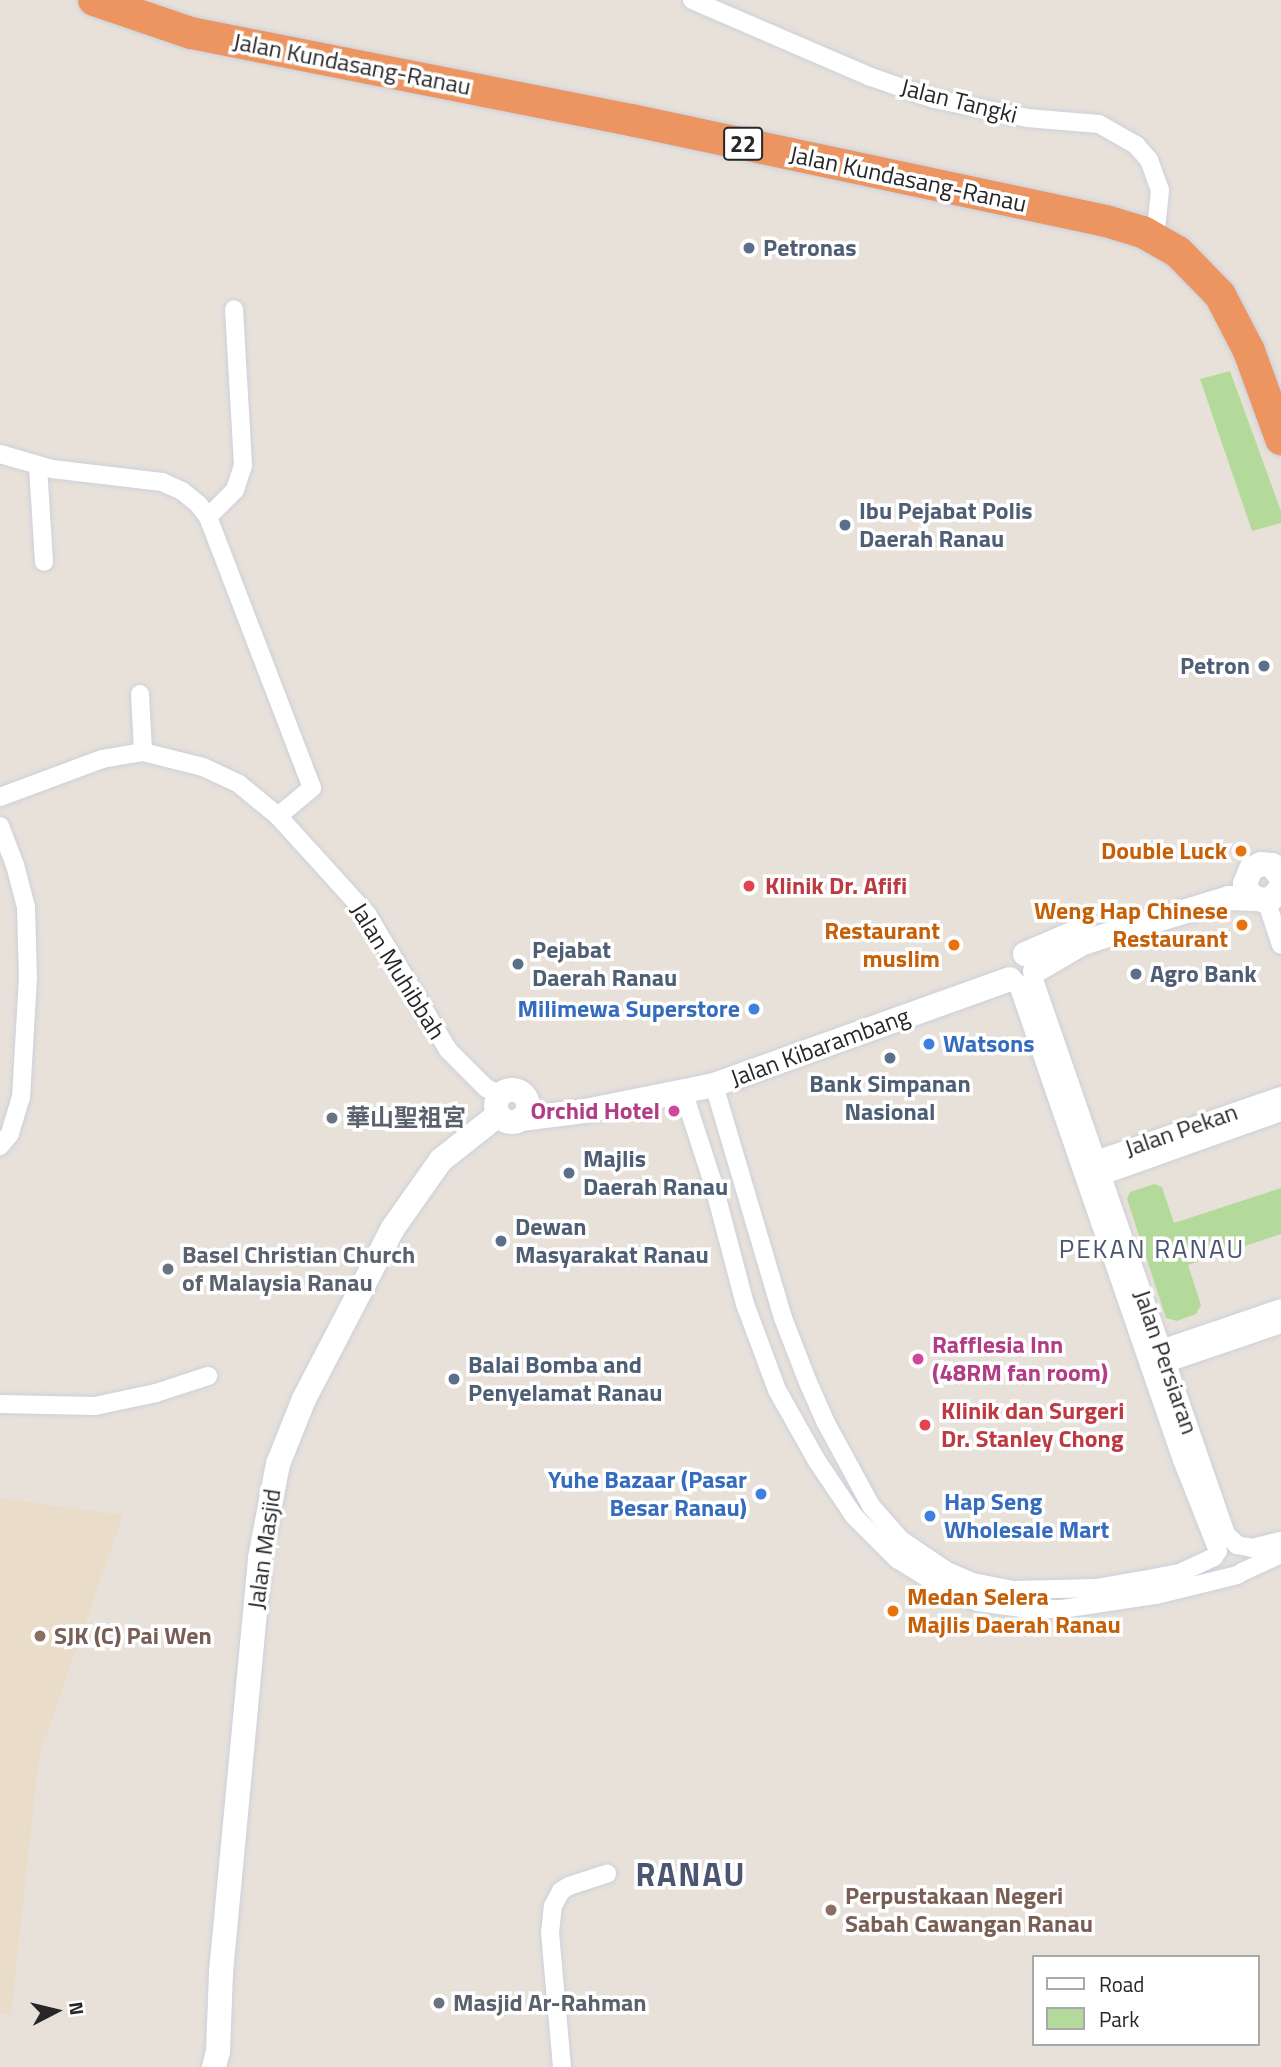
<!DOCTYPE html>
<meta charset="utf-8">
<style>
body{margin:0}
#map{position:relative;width:1281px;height:2067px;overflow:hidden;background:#e8e1da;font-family:"Titillium Web","Noto Sans SC",sans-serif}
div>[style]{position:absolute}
.education>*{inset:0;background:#e9ddca}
.green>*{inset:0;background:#b4da9b}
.roads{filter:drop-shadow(0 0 2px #ccd0db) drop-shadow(0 0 2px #ccd0db)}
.street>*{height:18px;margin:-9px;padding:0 9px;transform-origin:9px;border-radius:9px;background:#fff}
.secondary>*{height:24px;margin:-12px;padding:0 12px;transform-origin:12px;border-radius:12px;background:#fff}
.secondary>.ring{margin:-12px;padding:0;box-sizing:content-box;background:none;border:24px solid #fff;border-radius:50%}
.highway>*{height:32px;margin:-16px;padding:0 16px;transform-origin:16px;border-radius:16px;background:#ed9560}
.dots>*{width:19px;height:19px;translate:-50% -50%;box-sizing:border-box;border:4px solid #fff;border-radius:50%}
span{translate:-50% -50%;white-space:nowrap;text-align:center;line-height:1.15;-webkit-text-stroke:7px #fff;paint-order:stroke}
.shield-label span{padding:2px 5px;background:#fff;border:2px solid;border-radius:5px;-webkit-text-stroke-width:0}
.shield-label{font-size:23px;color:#272727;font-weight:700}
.street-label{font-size:24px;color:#272727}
.service-label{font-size:24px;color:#4e5e75;font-weight:700}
.left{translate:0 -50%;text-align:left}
.right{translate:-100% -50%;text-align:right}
.food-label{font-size:24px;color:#c56008;font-weight:700}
.health-label{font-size:24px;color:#be3a42;font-weight:700}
.shop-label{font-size:24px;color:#366cbe;font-weight:700}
.hotel-label{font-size:24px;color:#b23c85;font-weight:700}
.worship-label{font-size:24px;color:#5b616d;font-weight:700}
.education-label{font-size:24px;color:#785e54;font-weight:700}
.neighbourhood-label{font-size:26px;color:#4c5572;letter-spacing:2px}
.district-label{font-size:32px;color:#4c5572;font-weight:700;letter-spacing:2px}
.legend{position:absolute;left:1032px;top:1955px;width:228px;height:91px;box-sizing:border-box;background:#fff;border:2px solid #a9a9a9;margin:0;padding:9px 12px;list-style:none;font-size:21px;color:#272727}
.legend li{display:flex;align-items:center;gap:14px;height:35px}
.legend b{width:35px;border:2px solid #a9a9a9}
.north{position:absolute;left:21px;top:1976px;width:70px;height:70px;-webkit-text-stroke:5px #fff;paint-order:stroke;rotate:83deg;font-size:19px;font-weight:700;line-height:28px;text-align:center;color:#272727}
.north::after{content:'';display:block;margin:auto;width:24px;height:32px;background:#272727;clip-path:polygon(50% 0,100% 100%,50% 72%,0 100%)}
</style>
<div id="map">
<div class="education">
<i style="clip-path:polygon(0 1498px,123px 1515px,39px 1757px,11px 2015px,0 2013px)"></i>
</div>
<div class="green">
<i style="clip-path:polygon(1230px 371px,1281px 511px,1281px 523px,1252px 531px,1200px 379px)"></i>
<i style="clip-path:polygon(1154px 1184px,1162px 1187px,1174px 1223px,1281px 1188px,1281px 1234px,1188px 1265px,1201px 1305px,1196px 1314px,1177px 1321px,1166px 1318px,1127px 1199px,1130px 1192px)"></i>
</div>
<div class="roads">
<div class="street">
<i style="left:692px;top:0;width:195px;rotate:23.3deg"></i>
<i style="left:871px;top:77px;width:67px;rotate:19.2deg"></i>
<i style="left:934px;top:99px;width:95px;rotate:11.5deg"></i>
<i style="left:1027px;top:118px;width:72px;rotate:4.8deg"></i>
<i style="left:1099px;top:124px;width:43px;rotate:29.6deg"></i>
<i style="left:1136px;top:145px;width:20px;rotate:49deg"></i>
<i style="left:1149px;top:160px;width:32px;rotate:70deg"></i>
<i style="left:1160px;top:190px;width:49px;rotate:95.8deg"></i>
<i style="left:0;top:454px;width:54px;rotate:16.1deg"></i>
<i style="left:52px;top:469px;width:111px;rotate:6.7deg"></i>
<i style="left:162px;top:482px;width:22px;rotate:24deg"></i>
<i style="left:182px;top:491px;width:22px;rotate:39deg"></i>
<i style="left:199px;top:505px;width:15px;rotate:53deg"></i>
<i style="left:208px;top:517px;width:290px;rotate:69deg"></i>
<i style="left:312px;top:788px;width:44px;rotate:140.5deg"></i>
<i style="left:38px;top:466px;width:96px;rotate:86.4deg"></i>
<i style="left:208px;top:517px;width:38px;rotate:-45deg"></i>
<i style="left:235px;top:490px;width:26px;rotate:-72deg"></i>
<i style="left:243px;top:465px;width:156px;rotate:-93.3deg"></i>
<i style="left:140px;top:694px;width:58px;rotate:87deg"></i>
<i style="left:0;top:797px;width:109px;rotate:-20.4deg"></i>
<i style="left:102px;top:759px;width:42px;rotate:-9.7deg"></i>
<i style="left:143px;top:752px;width:62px;rotate:14deg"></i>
<i style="left:203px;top:767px;width:40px;rotate:25deg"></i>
<i style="left:239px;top:784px;width:50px;rotate:39.4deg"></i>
<i style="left:278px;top:816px;width:132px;rotate:47.8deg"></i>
<i style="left:367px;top:914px;width:158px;rotate:59.2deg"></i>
<i style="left:448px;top:1050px;width:54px;rotate:45deg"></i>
<i style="left:486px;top:1088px;width:17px;rotate:25deg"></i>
<i style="left:0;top:826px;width:42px;rotate:69deg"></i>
<i style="left:15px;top:865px;width:43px;rotate:75.3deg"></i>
<i style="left:26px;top:907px;width:70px;rotate:88.4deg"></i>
<i style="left:28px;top:977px;width:120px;rotate:93.3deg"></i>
<i style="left:21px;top:1097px;width:39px;rotate:107deg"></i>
<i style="left:10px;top:1134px;width:16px;rotate:130deg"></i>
<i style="left:1266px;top:900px;width:47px;rotate:71.6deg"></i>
<i style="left:1033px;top:977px;width:589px;rotate:70.89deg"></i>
<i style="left:1226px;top:1534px;width:16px;rotate:45deg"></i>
<i style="left:1237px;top:1545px;width:15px;rotate:11deg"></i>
<i style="left:1252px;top:1548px;width:30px;rotate:-14deg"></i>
<i style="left:1017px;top:982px;width:506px;rotate:70.96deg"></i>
<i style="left:1182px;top:1460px;width:98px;rotate:68.4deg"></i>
<i style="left:714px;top:1085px;width:243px;rotate:73.5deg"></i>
<i style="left:783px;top:1318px;width:66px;rotate:68.8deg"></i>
<i style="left:807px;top:1380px;width:47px;rotate:66.2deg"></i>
<i style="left:826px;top:1423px;width:94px;rotate:61.5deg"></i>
<i style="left:871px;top:1506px;width:45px;rotate:48.6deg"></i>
<i style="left:901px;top:1540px;width:55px;rotate:34deg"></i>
<i style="left:947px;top:1571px;width:28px;rotate:23deg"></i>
<i style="left:973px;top:1582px;width:41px;rotate:11.3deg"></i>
<i style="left:1013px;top:1590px;width:83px;rotate:-1.4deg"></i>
<i style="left:1096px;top:1588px;width:48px;rotate:-9.7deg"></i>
<i style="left:1143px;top:1580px;width:38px;rotate:-11deg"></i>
<i style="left:1180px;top:1573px;width:38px;rotate:-25deg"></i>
<i style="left:684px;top:1094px;width:94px;rotate:72deg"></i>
<i style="left:713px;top:1183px;width:125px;rotate:75.2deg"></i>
<i style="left:745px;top:1304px;width:92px;rotate:69.6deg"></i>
<i style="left:777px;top:1390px;width:81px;rotate:60.6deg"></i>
<i style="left:817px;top:1461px;width:66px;rotate:56.1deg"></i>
<i style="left:854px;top:1516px;width:61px;rotate:45deg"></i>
<i style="left:897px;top:1559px;width:61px;rotate:31.6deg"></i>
<i style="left:949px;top:1591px;width:31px;rotate:21deg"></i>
<i style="left:978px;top:1602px;width:52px;rotate:7.7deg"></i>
<i style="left:1030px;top:1609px;width:32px"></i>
<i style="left:1062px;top:1609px;width:95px;rotate:-8.5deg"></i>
<i style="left:1156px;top:1595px;width:84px;rotate:-13.7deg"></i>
<i style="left:1087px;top:1163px;width:205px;rotate:-19.1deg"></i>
<i style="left:1090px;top:1180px;width:203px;rotate:-19.6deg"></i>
<i style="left:1152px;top:1352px;width:136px;rotate:-18.8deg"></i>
<i style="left:1155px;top:1367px;width:133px;rotate:-18.8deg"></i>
<i style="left:0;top:1404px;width:95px;rotate:1.2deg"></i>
<i style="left:95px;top:1406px;width:62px;rotate:-12deg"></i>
<i style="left:156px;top:1393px;width:55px;rotate:-18.1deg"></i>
<i style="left:1242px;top:1572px;width:43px;rotate:-24.8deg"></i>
<i style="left:562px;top:2067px;width:135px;rotate:-95.1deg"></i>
<i style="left:550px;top:1933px;width:27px;rotate:-84deg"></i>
<i style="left:553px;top:1906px;width:17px;rotate:-62deg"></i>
<i style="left:561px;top:1891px;width:9px;rotate:-32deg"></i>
<i style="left:569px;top:1886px;width:40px;rotate:-18deg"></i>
</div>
<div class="secondary">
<i style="left:1281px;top:878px;width:16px;rotate:-125deg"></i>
<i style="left:1272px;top:865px;width:11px;rotate:-175deg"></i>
<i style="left:1261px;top:864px;width:11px;rotate:153deg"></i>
<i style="left:1251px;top:869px;width:16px;rotate:112deg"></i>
<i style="left:1245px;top:884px;width:12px;rotate:66deg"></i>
<i style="left:1250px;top:895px;width:12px;rotate:24deg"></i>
<i style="left:1261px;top:900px;width:10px;rotate:-6deg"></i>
<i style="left:1271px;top:899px;width:15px;rotate:-48deg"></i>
<i style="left:1025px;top:954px;width:59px;rotate:-23.1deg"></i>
<i style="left:1035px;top:971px;width:56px;rotate:-30.3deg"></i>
<i style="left:1083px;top:943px;width:19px;rotate:-18deg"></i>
<i style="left:1101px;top:937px;width:134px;rotate:-16.9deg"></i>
<i style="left:1229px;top:898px;width:26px;rotate:2deg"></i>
<i class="ring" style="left:496px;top:1090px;width:8px;height:8px"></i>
<i style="left:521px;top:1119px;width:64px;rotate:-7.1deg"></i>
<i style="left:585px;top:1111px;width:132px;rotate:-11.4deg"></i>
<i style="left:714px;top:1085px;width:314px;rotate:-19.7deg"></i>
<i style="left:214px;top:2067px;width:16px;rotate:-76deg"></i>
<i style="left:218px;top:2051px;width:79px;rotate:-87.8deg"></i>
<i style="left:221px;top:1972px;width:416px;rotate:-84.6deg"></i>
<i style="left:260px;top:1558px;width:96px;rotate:-79.2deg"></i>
<i style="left:278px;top:1464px;width:70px;rotate:-68.2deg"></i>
<i style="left:304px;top:1399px;width:193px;rotate:-62.5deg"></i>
<i style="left:393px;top:1228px;width:83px;rotate:-54.8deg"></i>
<i style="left:441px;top:1160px;width:73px;rotate:-38.3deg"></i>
</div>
<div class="highway">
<i style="left:94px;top:0;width:102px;rotate:18.8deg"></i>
<i style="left:191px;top:33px;width:449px;rotate:11.2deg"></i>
<i style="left:631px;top:120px;width:486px;rotate:12deg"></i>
<i style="left:1106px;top:221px;width:39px;rotate:17deg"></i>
<i style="left:1143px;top:232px;width:40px;rotate:29.7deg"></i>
<i style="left:1178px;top:252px;width:60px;rotate:45.7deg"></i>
<i style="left:1220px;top:295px;width:63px;rotate:62.6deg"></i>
<i style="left:1249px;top:351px;width:94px;rotate:70deg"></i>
</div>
</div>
<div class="dots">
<i style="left:749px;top:248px;background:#5c6f8a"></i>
<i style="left:845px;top:525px;background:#5c6f8a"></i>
<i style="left:1264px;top:666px;background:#5c6f8a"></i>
<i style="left:1241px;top:851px;background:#e8710a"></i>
<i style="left:749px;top:886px;background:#e0444e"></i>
<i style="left:1242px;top:925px;background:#e8710a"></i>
<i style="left:954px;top:945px;background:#e8710a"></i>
<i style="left:518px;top:964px;background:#5c6f8a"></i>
<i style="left:1136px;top:974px;background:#5c6f8a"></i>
<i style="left:754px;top:1009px;background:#3f7fe0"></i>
<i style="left:929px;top:1044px;background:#3f7fe0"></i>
<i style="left:890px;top:1058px;background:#5c6f8a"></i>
<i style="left:674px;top:1111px;background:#d1479c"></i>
<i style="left:332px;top:1118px;background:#6b7280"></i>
<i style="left:569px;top:1173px;background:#5c6f8a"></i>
<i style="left:501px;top:1241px;background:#5c6f8a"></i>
<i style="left:168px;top:1269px;background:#6b7280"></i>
<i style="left:918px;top:1359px;background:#d1479c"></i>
<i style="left:454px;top:1379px;background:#5c6f8a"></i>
<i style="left:925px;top:1425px;background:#e0444e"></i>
<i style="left:761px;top:1494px;background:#3f7fe0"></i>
<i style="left:930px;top:1516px;background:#3f7fe0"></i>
<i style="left:893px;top:1611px;background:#e8710a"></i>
<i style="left:40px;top:1636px;background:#8d6e63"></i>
<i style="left:831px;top:1910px;background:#8d6e63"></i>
<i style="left:439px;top:2003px;background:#6b7280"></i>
</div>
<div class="shield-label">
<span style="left:743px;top:144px">22</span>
</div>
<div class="street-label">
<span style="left:352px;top:64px;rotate:11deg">Jalan Kundasang-Ranau</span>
<span style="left:959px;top:101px;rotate:14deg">Jalan Tangki</span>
<span style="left:908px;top:179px;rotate:12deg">Jalan Kundasang-Ranau</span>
<span style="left:398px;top:971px;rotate:58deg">Jalan Muhibbah</span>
<span style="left:820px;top:1047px;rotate:-20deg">Jalan Kibarambang</span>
<span style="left:1181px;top:1130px;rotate:-19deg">Jalan Pekan</span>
<span style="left:1166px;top:1362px;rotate:71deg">Jalan Persiaran</span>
<span style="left:264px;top:1549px;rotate:-82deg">Jalan Masjid</span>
</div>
<div class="service-label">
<span class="left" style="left:763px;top:248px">Petronas</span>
<span class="left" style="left:859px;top:525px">Ibu Pejabat Polis<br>Daerah Ranau</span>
<span class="right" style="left:1250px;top:666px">Petron</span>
<span class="left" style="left:532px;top:964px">Pejabat<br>Daerah Ranau</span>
<span class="left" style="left:1150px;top:974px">Agro Bank</span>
<span style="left:890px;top:1098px">Bank Simpanan<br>Nasional</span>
<span class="left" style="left:583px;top:1173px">Majlis<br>Daerah Ranau</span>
<span class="left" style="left:515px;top:1241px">Dewan<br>Masyarakat Ranau</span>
<span class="left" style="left:468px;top:1379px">Balai Bomba and<br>Penyelamat Ranau</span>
</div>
<div class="food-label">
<span class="right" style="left:1227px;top:851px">Double Luck</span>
<span class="right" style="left:1228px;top:925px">Weng Hap Chinese<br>Restaurant</span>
<span class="right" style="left:940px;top:945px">Restaurant<br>muslim</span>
<span class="left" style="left:907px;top:1611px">Medan Selera<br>Majlis Daerah Ranau</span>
</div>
<div class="health-label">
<span class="left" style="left:765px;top:886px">Klinik Dr. Afifi</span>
<span class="left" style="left:941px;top:1425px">Klinik dan Surgeri<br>Dr. Stanley Chong</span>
</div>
<div class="shop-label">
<span class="right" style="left:740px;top:1009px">Milimewa Superstore</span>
<span class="left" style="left:943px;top:1044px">Watsons</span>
<span class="right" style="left:747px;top:1494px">Yuhe Bazaar (Pasar<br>Besar Ranau)</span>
<span class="left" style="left:944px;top:1516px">Hap Seng<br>Wholesale Mart</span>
</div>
<div class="hotel-label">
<span class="right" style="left:660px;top:1111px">Orchid Hotel</span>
<span class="left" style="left:932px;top:1359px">Rafflesia Inn<br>(48RM fan room)</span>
</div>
<div class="worship-label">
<span class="left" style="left:346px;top:1118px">華山聖祖宮</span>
<span class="left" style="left:182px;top:1269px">Basel Christian Church<br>of Malaysia Ranau</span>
<span class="left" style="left:453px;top:2003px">Masjid Ar-Rahman</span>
</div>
<div class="education-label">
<span class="left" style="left:54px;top:1636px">SJK (C) Pai Wen</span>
<span class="left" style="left:845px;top:1910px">Perpustakaan Negeri<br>Sabah Cawangan Ranau</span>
</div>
<div class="neighbourhood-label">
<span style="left:1152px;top:1249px">PEKAN RANAU</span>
</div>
<div class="district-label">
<span style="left:691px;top:1874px">RANAU</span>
</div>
<ul class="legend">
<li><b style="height:9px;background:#fff"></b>Road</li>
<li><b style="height:19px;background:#b4da9b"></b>Park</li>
</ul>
<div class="north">N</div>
</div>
